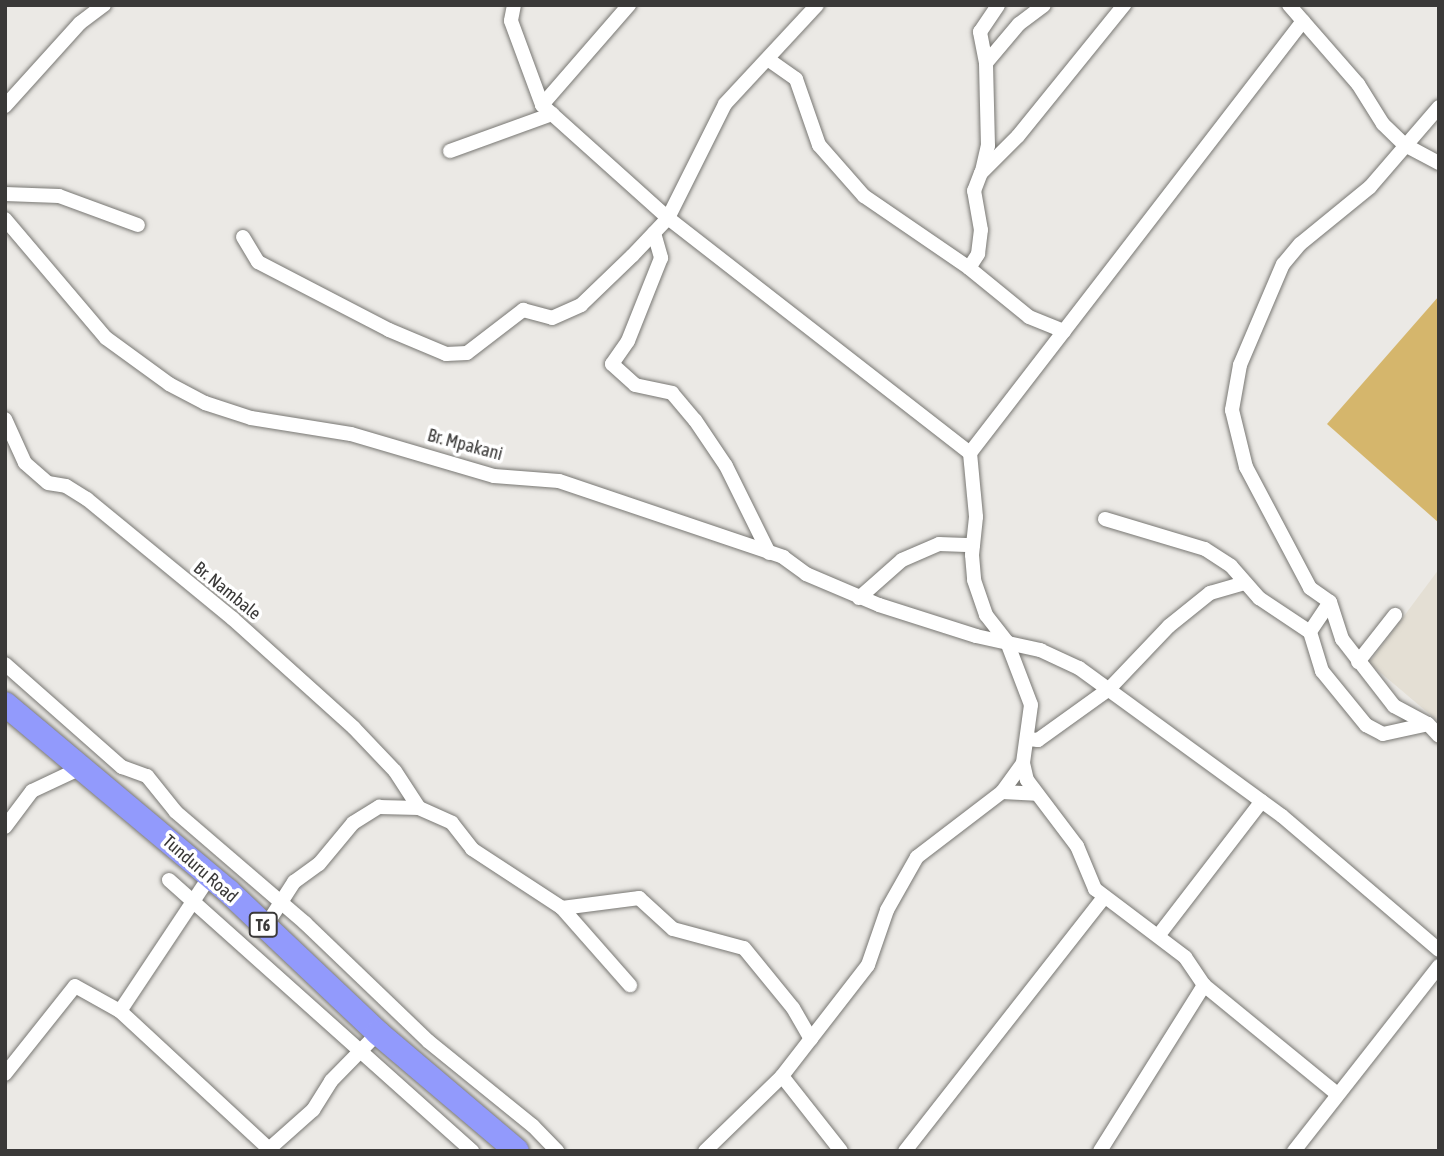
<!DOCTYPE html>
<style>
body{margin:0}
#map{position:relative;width:1444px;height:1156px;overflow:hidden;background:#ebe9e5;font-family:"Asap Condensed",sans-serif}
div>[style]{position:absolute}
.built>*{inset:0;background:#e4dfd4}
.green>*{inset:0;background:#d5b66c}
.roads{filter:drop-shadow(0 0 2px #787773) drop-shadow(0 0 2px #787773)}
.minor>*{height:14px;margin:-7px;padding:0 7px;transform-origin:7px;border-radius:7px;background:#fff}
.trunk>*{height:24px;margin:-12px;padding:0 12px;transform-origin:12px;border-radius:12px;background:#929afc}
span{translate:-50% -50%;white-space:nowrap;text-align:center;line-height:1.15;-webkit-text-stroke:7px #fff;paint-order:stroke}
.shield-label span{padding:2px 5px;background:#fff;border:2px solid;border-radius:5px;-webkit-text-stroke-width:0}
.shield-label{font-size:16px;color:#3a3938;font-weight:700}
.street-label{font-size:18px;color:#3a3938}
.frame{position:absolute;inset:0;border:7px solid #3a3938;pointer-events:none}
</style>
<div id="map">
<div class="built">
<i style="clip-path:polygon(1439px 569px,1439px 722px,1369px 663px)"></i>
</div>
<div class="green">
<i style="clip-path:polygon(1439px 296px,1439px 523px,1327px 424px)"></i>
</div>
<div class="roads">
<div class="minor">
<i style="left:514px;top:5px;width:16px;rotate:101deg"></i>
<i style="left:511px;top:21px;width:90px;rotate:69.7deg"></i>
<i style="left:542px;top:105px;width:169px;rotate:41.9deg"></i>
<i style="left:668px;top:218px;width:383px;rotate:37.9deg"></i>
<i style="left:1289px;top:5px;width:105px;rotate:48.9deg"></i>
<i style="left:1358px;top:84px;width:47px;rotate:58deg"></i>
<i style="left:1383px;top:124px;width:30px;rotate:44deg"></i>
<i style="left:1405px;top:145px;width:38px;rotate:28deg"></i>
<i style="left:1303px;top:21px;width:545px;rotate:127.63deg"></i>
<i style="left:970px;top:453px;width:64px;rotate:84.6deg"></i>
<i style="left:976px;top:517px;width:38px;rotate:96deg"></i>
<i style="left:972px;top:555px;width:25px;rotate:85deg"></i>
<i style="left:974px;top:580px;width:37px;rotate:71deg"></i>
<i style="left:986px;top:615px;width:34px;rotate:52deg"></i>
<i style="left:1007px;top:642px;width:67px;rotate:69.1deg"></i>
<i style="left:1031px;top:705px;width:59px;rotate:97.9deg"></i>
<i style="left:1023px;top:763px;width:17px;rotate:77deg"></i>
<i style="left:1027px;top:780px;width:83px;rotate:52.9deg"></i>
<i style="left:1077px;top:846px;width:47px;rotate:67.3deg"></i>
<i style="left:1095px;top:889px;width:113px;rotate:37.1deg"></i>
<i style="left:1185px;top:957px;width:34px;rotate:56deg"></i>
<i style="left:1204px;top:985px;width:171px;rotate:39.3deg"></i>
<i style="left:769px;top:60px;width:33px;rotate:35deg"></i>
<i style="left:796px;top:79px;width:70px;rotate:70.8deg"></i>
<i style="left:819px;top:145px;width:68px;rotate:48.6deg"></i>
<i style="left:864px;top:196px;width:127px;rotate:34.4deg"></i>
<i style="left:969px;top:268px;width:77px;rotate:39.2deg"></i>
<i style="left:1029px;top:317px;width:38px;rotate:22deg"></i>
<i style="left:986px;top:63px;width:32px;rotate:-101deg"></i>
<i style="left:980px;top:32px;width:32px;rotate:-56deg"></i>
<i style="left:542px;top:105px;width:133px;rotate:-49deg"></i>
<i style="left:5px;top:106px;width:112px;rotate:-47.9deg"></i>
<i style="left:80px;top:23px;width:30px;rotate:-37deg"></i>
<i style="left:1439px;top:107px;width:106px;rotate:130.8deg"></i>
<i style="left:1370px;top:187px;width:90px;rotate:140.8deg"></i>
<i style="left:1300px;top:244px;width:26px;rotate:130deg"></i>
<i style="left:1283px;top:264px;width:110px;rotate:113.1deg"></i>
<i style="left:1240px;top:365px;width:46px;rotate:100.1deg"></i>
<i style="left:1232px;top:410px;width:59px;rotate:76.2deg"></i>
<i style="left:1246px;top:467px;width:137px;rotate:62.1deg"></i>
<i style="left:1310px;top:588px;width:24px;rotate:35deg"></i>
<i style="left:1330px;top:602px;width:39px;rotate:72deg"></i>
<i style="left:1342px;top:639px;width:85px;rotate:52.2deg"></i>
<i style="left:1394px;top:706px;width:38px;rotate:28deg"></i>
<i style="left:1428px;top:724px;width:16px;rotate:47deg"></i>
<i style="left:450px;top:151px;width:109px;rotate:-19.9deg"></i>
<i style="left:982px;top:171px;width:26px;rotate:-77deg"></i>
<i style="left:988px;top:146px;width:83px;rotate:-91.4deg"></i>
<i style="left:986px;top:63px;width:51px;rotate:-49.8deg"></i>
<i style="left:1019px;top:24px;width:31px;rotate:-37deg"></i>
<i style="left:5px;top:194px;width:54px;rotate:2.1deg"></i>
<i style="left:59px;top:196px;width:84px;rotate:20.2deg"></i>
<i style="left:5px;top:219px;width:156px;rotate:49.7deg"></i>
<i style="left:106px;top:338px;width:78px;rotate:36.1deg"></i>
<i style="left:169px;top:384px;width:41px;rotate:27.8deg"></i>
<i style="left:205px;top:403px;width:48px;rotate:18.1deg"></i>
<i style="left:251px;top:418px;width:101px;rotate:9.1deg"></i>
<i style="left:351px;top:434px;width:149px;rotate:16.4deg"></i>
<i style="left:494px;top:476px;width:65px;rotate:4.4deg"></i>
<i style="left:559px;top:481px;width:237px;rotate:18.7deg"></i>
<i style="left:783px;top:557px;width:29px;rotate:36deg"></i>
<i style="left:806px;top:574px;width:79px;rotate:23deg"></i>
<i style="left:879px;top:605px;width:102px;rotate:17.7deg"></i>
<i style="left:976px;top:636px;width:66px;rotate:12.3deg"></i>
<i style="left:1040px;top:650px;width:43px;rotate:24.8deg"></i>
<i style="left:1079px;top:668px;width:251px;rotate:36.1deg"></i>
<i style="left:1282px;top:816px;width:206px;rotate:40.5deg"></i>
<i style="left:654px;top:233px;width:26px;rotate:74deg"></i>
<i style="left:661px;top:258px;width:89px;rotate:111.7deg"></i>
<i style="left:628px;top:341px;width:28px;rotate:125deg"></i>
<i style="left:612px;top:364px;width:31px;rotate:42deg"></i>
<i style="left:635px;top:385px;width:38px;rotate:12deg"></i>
<i style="left:672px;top:393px;width:35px;rotate:50deg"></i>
<i style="left:695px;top:420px;width:55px;rotate:56deg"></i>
<i style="left:726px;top:466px;width:97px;rotate:63.7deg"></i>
<i style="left:243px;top:237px;width:29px;rotate:59deg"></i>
<i style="left:258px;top:262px;width:148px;rotate:27.4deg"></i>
<i style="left:389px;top:330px;width:62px;rotate:22.8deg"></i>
<i style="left:446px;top:354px;width:21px;rotate:-3deg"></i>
<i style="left:467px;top:353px;width:71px;rotate:-37.5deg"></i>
<i style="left:523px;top:310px;width:30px;rotate:15deg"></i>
<i style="left:552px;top:318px;width:32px;rotate:-24deg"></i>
<i style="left:581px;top:305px;width:71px;rotate:-43.9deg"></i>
<i style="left:632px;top:256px;width:52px;rotate:-46.5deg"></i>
<i style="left:668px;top:218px;width:127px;rotate:-63.4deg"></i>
<i style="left:725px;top:104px;width:135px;rotate:-47.1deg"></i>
<i style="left:969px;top:268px;width:17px;rotate:-57deg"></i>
<i style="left:978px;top:254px;width:24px;rotate:-83deg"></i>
<i style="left:981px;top:230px;width:40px;rotate:-100deg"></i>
<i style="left:974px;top:191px;width:19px;rotate:-69deg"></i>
<i style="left:981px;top:173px;width:52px;rotate:-45deg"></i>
<i style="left:1018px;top:136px;width:169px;rotate:-51deg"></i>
<i style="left:5px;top:419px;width:48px;rotate:65.6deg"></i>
<i style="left:25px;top:463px;width:30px;rotate:41deg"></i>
<i style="left:48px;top:483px;width:18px;rotate:9deg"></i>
<i style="left:66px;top:486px;width:25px;rotate:32deg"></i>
<i style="left:87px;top:499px;width:188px;rotate:39.4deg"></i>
<i style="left:232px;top:618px;width:164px;rotate:42deg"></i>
<i style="left:354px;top:728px;width:59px;rotate:46.4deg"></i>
<i style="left:395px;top:771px;width:44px;rotate:57deg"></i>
<i style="left:1105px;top:519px;width:104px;rotate:16.7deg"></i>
<i style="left:1205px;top:549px;width:31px;rotate:33deg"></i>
<i style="left:1231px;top:566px;width:43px;rotate:48.8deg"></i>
<i style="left:1259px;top:598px;width:61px;rotate:33.7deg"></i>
<i style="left:859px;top:598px;width:57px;rotate:-41.5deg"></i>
<i style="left:902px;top:560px;width:40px;rotate:-23.4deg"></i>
<i style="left:939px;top:544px;width:34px;rotate:2deg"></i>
<i style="left:1330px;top:602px;width:36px;rotate:124deg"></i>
<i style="left:1310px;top:632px;width:41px;rotate:72.9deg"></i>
<i style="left:1322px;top:671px;width:70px;rotate:50.8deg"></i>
<i style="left:1366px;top:725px;width:19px;rotate:28deg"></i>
<i style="left:1383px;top:734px;width:46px;rotate:-12.5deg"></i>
<i style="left:1358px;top:662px;width:60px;rotate:-51.8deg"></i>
<i style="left:5px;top:664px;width:156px;rotate:41.4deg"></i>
<i style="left:122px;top:767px;width:27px;rotate:20deg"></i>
<i style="left:147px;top:776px;width:46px;rotate:51.1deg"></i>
<i style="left:176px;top:812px;width:170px;rotate:40.7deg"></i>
<i style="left:305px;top:923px;width:170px;rotate:43.8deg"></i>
<i style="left:428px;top:1041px;width:135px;rotate:39deg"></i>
<i style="left:533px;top:1126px;width:35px;rotate:46deg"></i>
<i style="left:1028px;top:739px;width:10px;rotate:6deg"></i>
<i style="left:1038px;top:740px;width:87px;rotate:-35.7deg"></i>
<i style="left:1109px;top:689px;width:87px;rotate:-46.4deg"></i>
<i style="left:1169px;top:626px;width:53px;rotate:-38.8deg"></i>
<i style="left:1210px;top:593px;width:36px;rotate:-16deg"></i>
<i style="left:1002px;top:792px;width:36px;rotate:-54deg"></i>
<i style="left:5px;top:827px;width:45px;rotate:-53.1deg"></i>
<i style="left:32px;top:791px;width:56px;rotate:-25.2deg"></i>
<i style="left:169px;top:880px;width:407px;rotate:41.8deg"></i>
<i style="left:562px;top:908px;width:103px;rotate:48.6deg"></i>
<i style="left:265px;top:927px;width:54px;rotate:-57.2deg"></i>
<i style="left:294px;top:882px;width:31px;rotate:-36deg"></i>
<i style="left:319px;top:864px;width:53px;rotate:-50.3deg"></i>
<i style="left:353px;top:823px;width:31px;rotate:-32deg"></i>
<i style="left:379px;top:807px;width:40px;rotate:1.4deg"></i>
<i style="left:419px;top:808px;width:36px;rotate:24deg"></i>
<i style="left:452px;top:823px;width:33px;rotate:52deg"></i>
<i style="left:472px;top:849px;width:108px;rotate:33.2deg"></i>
<i style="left:562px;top:908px;width:78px;rotate:-7.4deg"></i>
<i style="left:639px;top:898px;width:46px;rotate:42.4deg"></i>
<i style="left:673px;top:929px;width:73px;rotate:15deg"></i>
<i style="left:744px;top:948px;width:77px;rotate:50.8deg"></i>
<i style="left:793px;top:1008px;width:36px;rotate:60deg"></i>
<i style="left:1158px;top:936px;width:170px;rotate:-52.4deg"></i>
<i style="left:120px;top:1011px;width:203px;rotate:42.8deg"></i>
<i style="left:269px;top:1149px;width:59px;rotate:-41.6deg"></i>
<i style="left:313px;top:1110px;width:34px;rotate:-58deg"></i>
<i style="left:331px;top:1081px;width:67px;rotate:-45.6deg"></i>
<i style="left:5px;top:1074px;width:112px;rotate:-51.5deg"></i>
<i style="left:75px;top:986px;width:51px;rotate:29.1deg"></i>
<i style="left:120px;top:1011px;width:162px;rotate:-56.3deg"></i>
<i style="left:782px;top:1076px;width:95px;rotate:51.8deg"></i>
<i style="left:705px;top:1151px;width:107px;rotate:-44.2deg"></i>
<i style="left:782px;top:1076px;width:140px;rotate:-52.2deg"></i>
<i style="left:868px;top:965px;width:58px;rotate:-70.9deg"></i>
<i style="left:887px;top:910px;width:61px;rotate:-60.5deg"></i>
<i style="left:917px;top:857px;width:107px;rotate:-37.4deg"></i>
<i style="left:1002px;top:792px;width:34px;rotate:3deg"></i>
<i style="left:905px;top:1151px;width:323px;rotate:-51.9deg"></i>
<i style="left:1100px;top:1151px;width:196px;rotate:-57.9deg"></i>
<i style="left:1294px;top:1151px;width:235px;rotate:-51.9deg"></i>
</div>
<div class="trunk">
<i style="left:5px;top:704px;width:291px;rotate:40deg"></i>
<i style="left:228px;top:891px;width:207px;rotate:43.4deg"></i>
<i style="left:378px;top:1033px;width:182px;rotate:40.3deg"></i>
</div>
</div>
<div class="shield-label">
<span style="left:263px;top:925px">T6</span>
</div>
<div class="street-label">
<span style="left:465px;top:445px;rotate:15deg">Br. Mpakani</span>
<span style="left:227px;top:591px;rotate:39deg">Br. Nambale</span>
<span style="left:200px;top:869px;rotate:41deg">Tunduru Road</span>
</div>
<div class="frame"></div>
</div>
